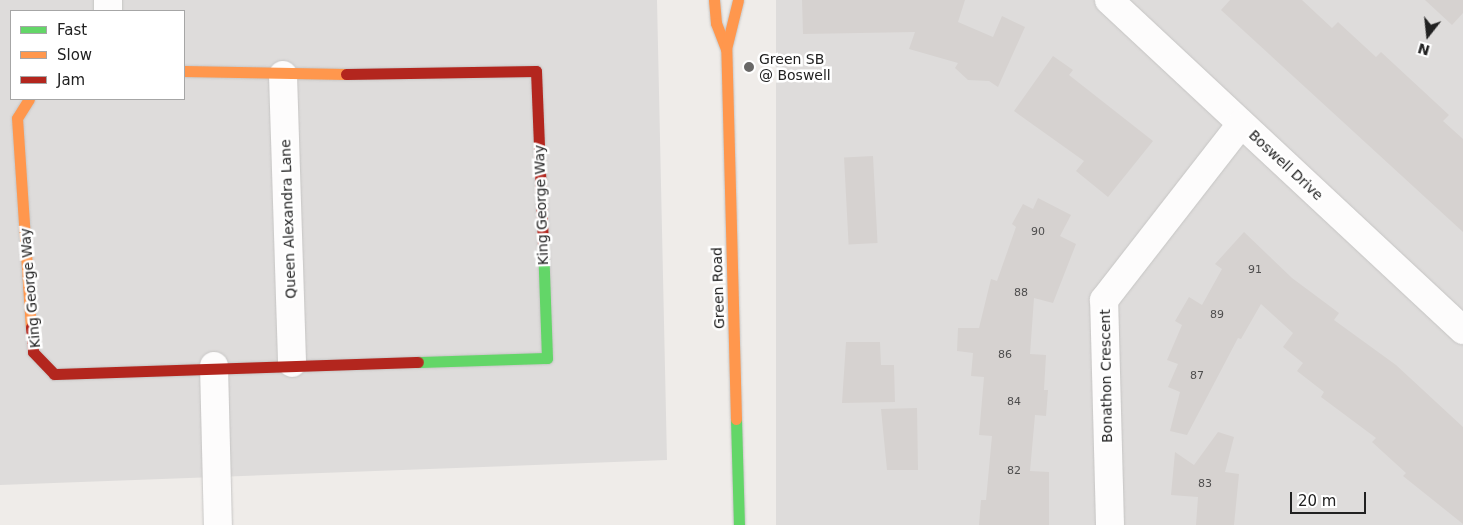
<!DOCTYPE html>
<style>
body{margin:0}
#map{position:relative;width:1463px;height:525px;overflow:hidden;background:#efece9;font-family:"DejaVu Sans",sans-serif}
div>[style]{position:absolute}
.residential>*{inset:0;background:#dedcdb;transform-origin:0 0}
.building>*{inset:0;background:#d6d2d0;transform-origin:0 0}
.roads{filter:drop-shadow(0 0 1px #c6c5c4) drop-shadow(0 0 1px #c6c5c4)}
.street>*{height:28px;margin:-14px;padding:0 14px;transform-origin:14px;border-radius:14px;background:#fdfcfc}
.fast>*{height:11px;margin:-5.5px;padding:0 5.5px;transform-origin:5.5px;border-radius:5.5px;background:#63d668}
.slow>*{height:11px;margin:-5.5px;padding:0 5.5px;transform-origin:5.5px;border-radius:5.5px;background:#ff974d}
.jam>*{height:11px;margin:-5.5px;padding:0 5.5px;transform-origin:5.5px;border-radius:5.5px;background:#b3261e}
.dots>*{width:14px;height:14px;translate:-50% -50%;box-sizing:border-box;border:2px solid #fff;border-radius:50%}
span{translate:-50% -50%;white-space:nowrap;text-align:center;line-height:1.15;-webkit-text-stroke:5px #fff;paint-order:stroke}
.number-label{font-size:11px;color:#4e4d4d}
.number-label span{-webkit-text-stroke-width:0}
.poi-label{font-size:14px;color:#212121}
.left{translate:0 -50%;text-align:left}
.street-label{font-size:14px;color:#212121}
.legend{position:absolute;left:10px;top:10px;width:175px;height:90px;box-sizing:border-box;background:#fff;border:1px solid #a6a6a6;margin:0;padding:6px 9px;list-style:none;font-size:15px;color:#212121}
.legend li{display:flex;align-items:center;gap:10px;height:25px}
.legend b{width:25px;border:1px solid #a6a6a6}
.north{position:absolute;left:1403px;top:10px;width:50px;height:50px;-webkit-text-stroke:4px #fff;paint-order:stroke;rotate:196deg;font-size:14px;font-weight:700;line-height:20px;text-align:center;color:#212121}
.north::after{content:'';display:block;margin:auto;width:18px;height:22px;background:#212121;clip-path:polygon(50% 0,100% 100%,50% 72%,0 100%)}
.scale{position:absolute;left:1290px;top:492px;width:76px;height:22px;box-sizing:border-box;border:2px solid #212121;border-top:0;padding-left:6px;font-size:15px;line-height:18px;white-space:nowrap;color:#212121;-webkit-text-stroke:4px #fff;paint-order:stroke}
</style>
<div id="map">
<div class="residential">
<i style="clip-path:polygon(evenodd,0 0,657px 0,667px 460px,0 485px,0 0,11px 11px,184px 11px,184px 99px,11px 99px,11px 11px)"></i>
<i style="left:776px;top:0;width:687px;height:525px"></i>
</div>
<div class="building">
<i style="clip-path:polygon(802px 0,965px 0,958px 22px,993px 37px,1002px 16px,1025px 27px,998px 87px,989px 81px,968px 80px,955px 68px,958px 63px,909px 49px,915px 32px,803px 34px)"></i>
<i style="clip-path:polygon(1230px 0,1302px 0,1332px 28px,1338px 22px,1376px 57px,1381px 52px,1449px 115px,1443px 121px,1463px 139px,1463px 232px,1221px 10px)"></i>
<i style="clip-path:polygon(1425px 0,1463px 0,1463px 13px,1452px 25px)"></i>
<i style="clip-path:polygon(1053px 56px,1073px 70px,1069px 75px,1153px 141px,1108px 197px,1076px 171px,1084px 161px,1014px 111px)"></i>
<i style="left:873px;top:156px;width:87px;height:29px;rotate:87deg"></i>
<i style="clip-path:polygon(1038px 198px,1071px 215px,1060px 236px,1076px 244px,1053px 303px,1034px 298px,1030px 354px,1046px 355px,1044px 390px,1048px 390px,1046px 416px,1035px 415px,1030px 471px,1049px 472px,1049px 525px,979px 525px,981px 500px,986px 500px,992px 436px,979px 435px,984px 377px,971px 376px,973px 353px,957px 351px,958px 328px,979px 328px,991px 279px,997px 281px,1016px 227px,1012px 224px,1023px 204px,1033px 209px)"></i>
<i style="clip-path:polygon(1244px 232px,1292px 278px,1339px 313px,1334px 320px,1396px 365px,1463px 427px,1463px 524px,1403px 476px,1406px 473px,1372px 442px,1376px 438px,1321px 397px,1324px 392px,1297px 371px,1303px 363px,1283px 347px,1293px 333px,1261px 304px,1241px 339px,1238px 338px,1187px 435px,1170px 431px,1180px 392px,1168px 387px,1178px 364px,1167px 360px,1182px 325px,1175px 321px,1189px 297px,1202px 305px,1222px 269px,1215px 264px)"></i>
<i style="clip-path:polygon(846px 342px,880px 342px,881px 365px,894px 365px,895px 402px,842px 403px)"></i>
<i style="clip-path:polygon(917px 408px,918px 470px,887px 470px,881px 409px)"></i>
<i style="clip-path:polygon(1218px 432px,1234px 437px,1225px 472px,1239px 474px,1234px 525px,1196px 525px,1198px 497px,1171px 495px,1175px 452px,1194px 465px)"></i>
</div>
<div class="roads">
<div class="street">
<i style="left:108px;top:0;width:11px;rotate:90deg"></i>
<i style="left:1109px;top:0;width:484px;rotate:43deg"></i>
<i style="left:283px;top:75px;width:288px;rotate:88.2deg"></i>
<i style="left:214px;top:366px;width:159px;rotate:88.6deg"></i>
<i style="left:1110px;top:525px;width:225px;rotate:-91.5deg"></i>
<i style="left:1104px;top:300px;width:223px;rotate:-52.1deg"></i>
</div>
<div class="fast">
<i style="left:418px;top:362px;width:129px;rotate:-1.8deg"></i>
<i style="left:547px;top:358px;width:112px;rotate:-92deg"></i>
<i style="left:736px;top:419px;width:106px;rotate:88.4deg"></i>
</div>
<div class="slow">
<i style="left:714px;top:0;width:23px;rotate:85deg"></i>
<i style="left:716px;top:23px;width:28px;rotate:69deg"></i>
<i style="left:184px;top:71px;width:162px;rotate:1.1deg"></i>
<i style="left:29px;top:99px;width:22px;rotate:122deg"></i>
<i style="left:17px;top:118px;width:209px;rotate:86.2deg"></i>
<i style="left:736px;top:419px;width:370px;rotate:-91.5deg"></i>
<i style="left:726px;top:49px;width:50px;rotate:-76.2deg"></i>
</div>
<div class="jam">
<i style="left:346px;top:74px;width:190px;rotate:-0.9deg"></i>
<i style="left:536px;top:71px;width:175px;rotate:87.7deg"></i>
<i style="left:31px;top:327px;width:25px;rotate:85deg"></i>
<i style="left:33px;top:352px;width:30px;rotate:46deg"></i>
<i style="left:54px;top:374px;width:364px;rotate:-1.9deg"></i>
</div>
</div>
<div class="dots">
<i style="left:749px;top:67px;background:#696867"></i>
</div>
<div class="number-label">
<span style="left:1038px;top:232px">90</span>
<span style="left:1255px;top:270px">91</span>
<span style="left:1021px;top:293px">88</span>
<span style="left:1217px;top:315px">89</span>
<span style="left:1005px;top:355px">86</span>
<span style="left:1197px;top:376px">87</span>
<span style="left:1014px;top:402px">84</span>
<span style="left:1014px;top:471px">82</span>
<span style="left:1205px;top:484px">83</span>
</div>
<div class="poi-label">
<span class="left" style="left:759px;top:67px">Green SB<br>@ Boswell</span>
</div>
<div class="street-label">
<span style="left:1286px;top:165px;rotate:43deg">Boswell Drive</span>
<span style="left:541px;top:205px;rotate:-92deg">King George Way</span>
<span style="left:288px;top:219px;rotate:-92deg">Queen Alexandra Lane</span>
<span style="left:30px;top:288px;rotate:-95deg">King George Way</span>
<span style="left:718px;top:288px;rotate:-92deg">Green Road</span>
<span style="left:1106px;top:376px;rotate:-91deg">Bonathon Crescent</span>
</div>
<ul class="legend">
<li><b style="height:6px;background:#63d668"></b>Fast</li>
<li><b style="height:6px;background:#ff974d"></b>Slow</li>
<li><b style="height:6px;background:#b3261e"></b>Jam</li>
</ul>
<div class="north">N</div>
<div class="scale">20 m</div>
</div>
